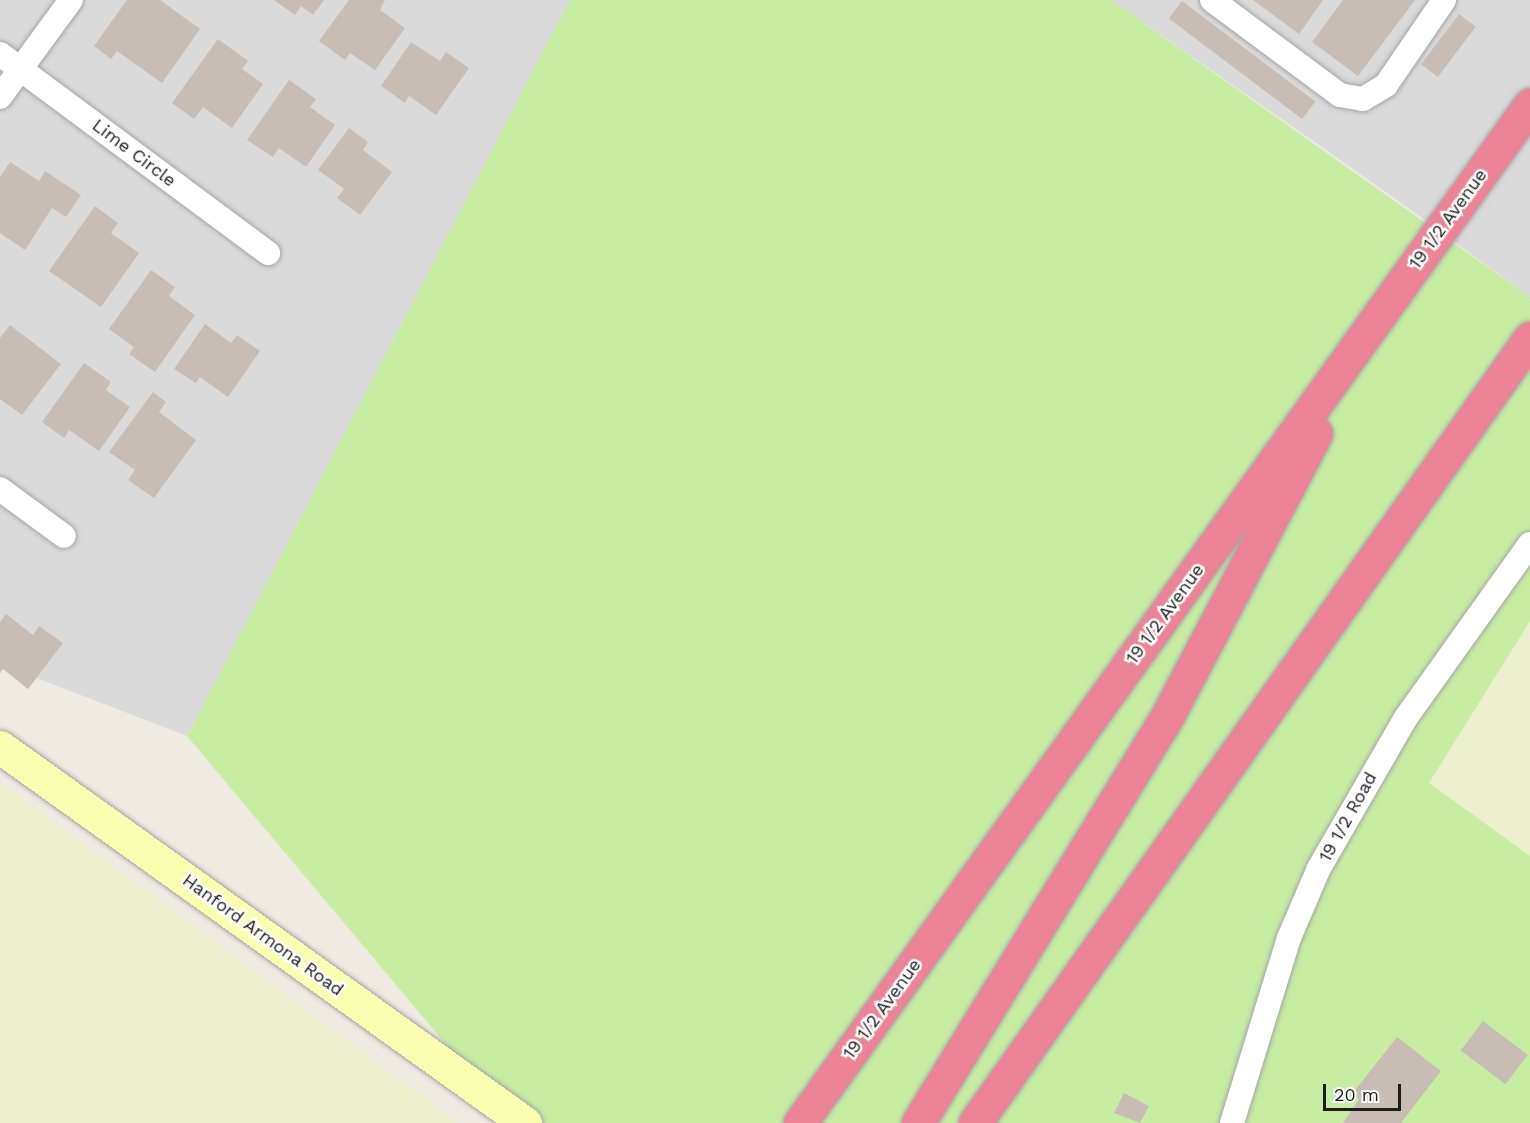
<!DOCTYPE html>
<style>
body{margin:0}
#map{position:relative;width:1530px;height:1123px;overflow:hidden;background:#efeae2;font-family:"Work Sans",sans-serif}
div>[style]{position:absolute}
.residential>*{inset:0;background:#dbdada}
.farmland>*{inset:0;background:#ecefcb}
.grass>*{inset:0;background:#c7eda3}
.building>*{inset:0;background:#c7bdb5;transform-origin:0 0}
.roads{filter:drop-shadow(0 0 2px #a4a4a4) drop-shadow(0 0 2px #a4a4a4)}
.street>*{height:24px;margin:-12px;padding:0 12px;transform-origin:12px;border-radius:12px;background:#fff}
.secondary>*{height:33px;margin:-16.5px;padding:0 16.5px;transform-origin:16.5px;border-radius:16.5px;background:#f9feb1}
.highway>*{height:33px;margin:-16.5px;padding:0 16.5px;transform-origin:16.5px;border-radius:16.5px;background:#ec8396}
span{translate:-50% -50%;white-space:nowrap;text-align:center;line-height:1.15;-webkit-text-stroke:5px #fff;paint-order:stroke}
.street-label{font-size:18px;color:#1d1d1d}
.scale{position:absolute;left:1323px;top:1084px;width:78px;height:27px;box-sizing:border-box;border:3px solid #1d1d1d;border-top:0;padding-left:8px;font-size:18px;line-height:21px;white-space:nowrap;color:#1d1d1d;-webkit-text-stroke:4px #fff;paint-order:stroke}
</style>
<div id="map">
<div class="residential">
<i style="clip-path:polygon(0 0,570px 0,187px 736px,0 664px)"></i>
<i style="clip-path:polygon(1111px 0,1530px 0,1530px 297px,1393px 197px)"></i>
</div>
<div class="farmland">
<i style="clip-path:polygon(1530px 621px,1530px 856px,1429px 783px)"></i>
<i style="clip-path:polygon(0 782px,458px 1123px,0 1123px)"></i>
</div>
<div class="grass">
<i style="clip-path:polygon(570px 0,1111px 0,1530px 297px,1530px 621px,1429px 783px,1530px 856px,1530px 1123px,512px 1123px,187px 736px)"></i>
</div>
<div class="building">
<i style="clip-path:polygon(127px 0,160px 0,200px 29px,162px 83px,117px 51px,111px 59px,94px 46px)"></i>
<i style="clip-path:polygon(274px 0,324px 0,313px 15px,301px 6px,295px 15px)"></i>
<i style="clip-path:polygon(349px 0,385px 0,380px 10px,405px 28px,375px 70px,350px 53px,345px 60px,319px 41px)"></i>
<i style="clip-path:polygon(1253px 0,1323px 0,1299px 34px)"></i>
<i style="clip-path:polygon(1343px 0,1415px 0,1358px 76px,1312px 42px)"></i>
<i style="left:1182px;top:1px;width:167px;height:22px;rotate:37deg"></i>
<i style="left:1459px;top:14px;width:21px;height:63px;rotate:37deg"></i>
<i style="clip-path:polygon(218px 39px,248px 61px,242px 69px,263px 84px,232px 128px,203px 107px,194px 119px,172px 103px)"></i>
<i style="clip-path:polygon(411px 42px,440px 61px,446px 52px,469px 68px,436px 115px,409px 96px,405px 103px,381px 86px)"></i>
<i style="clip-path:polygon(289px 80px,316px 99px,310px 107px,335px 125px,306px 167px,279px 148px,273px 157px,247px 140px)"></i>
<i style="clip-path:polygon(349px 128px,368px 142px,363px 150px,392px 172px,360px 215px,337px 198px,344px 189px,318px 170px)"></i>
<i style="clip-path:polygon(10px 162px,39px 181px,45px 171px,81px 195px,66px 217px,52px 208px,25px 250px,0 233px,0 177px)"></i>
<i style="clip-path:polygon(95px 206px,118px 223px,111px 233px,139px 253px,101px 307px,49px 271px)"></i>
<i style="clip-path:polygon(151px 270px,175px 287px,169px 296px,195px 315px,155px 372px,129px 354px,134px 347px,109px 329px)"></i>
<i style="clip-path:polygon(205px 324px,231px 343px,237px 335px,260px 351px,228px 397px,200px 377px,196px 383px,174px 369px)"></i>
<i style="clip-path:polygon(10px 325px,61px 364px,22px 415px,0 399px,0 338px)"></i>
<i style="clip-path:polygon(84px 363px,111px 382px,106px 390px,130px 407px,99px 451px,69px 430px,64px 438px,42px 422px)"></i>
<i style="clip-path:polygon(153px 392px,166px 402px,159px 412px,196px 440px,154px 498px,128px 480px,135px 470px,109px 452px)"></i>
<i style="clip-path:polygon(6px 614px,33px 635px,39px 626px,63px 643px,28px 689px,3px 669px,0 673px,0 622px)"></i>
<i style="left:1483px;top:1021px;width:56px;height:37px;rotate:37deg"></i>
<i style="clip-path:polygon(1397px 1037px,1441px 1071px,1401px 1123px,1343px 1123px,1359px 1099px,1352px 1094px)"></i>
<i style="clip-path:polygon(1124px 1093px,1149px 1106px,1140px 1123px,1114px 1113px)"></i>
</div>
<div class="roads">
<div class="street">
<i style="left:1212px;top:0;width:159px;rotate:36.6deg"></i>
<i style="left:1340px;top:95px;width:23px;rotate:10deg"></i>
<i style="left:1363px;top:99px;width:27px;rotate:-31deg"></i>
<i style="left:1386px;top:85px;width:103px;rotate:-55.7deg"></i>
<i style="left:0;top:54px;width:334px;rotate:36.6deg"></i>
<i style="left:0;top:97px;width:120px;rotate:-53.8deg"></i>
<i style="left:0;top:489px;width:79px;rotate:36.3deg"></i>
<i style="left:1232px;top:1123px;width:194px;rotate:-72.9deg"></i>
<i style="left:1289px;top:938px;width:76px;rotate:-66.8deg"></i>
<i style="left:1319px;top:868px;width:172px;rotate:-60deg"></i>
<i style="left:1405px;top:719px;width:215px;rotate:-54.5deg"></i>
</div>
<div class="secondary">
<i style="left:0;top:747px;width:646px;rotate:35.61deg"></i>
</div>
<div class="highway">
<i style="left:800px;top:1123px;width:1253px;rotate:-54.36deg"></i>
<i style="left:918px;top:1123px;width:481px;rotate:-58.5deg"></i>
<i style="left:1169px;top:713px;width:316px;rotate:-62.3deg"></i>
<i style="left:975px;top:1123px;width:961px;rotate:-54.74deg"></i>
</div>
</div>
<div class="street-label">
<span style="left:134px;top:153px;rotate:37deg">Lime Circle</span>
<span style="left:1448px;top:219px;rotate:-54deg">19 1/2 Avenue</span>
<span style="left:1165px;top:614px;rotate:-54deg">19 1/2 Avenue</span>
<span style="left:1348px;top:817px;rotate:-61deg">19 1/2 Road</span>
<span style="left:263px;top:935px;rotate:36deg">Hanford Armona Road</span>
<span style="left:882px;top:1009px;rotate:-54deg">19 1/2 Avenue</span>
</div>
<div class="scale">20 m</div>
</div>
